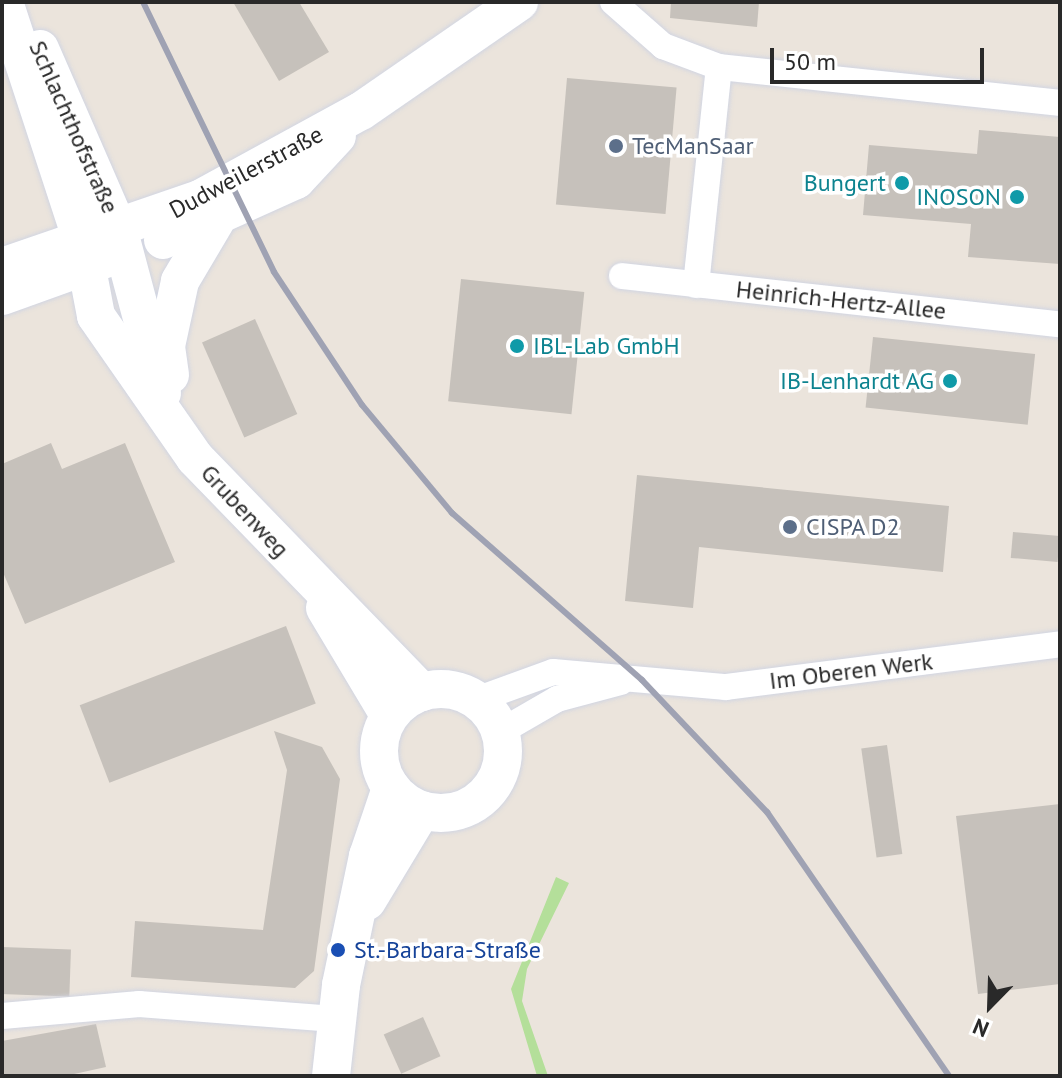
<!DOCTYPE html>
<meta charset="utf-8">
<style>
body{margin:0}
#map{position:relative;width:1062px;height:1078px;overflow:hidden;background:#ebe4dc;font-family:"PT Sans",sans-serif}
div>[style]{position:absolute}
.green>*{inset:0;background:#b4df9a}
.building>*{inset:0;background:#c6c1bb;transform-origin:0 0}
.roads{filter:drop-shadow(0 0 2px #d1d5e2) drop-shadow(0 0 2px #d1d5e2)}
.street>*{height:26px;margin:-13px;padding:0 13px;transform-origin:13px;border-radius:13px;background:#fff}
.secondary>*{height:38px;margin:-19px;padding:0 19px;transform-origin:19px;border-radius:19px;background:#fff}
.secondary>.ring{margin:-19px;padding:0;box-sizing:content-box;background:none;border:38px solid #fff;border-radius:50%}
.rail>*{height:6px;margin:-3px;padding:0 3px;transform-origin:3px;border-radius:3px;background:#9fa2b3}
.dots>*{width:22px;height:22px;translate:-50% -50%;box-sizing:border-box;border:4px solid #fff;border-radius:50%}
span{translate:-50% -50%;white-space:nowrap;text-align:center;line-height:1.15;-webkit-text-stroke:7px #fff;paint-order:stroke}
.street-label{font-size:24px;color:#292929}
.service-label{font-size:24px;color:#4e5e75}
.left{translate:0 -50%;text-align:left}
.culture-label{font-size:24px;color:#0d838f}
.right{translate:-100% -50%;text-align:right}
.transit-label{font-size:24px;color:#164399}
.frame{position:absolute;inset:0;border:4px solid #292929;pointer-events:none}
.north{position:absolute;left:950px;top:966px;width:80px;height:80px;-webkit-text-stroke:6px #fff;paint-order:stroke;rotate:203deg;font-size:22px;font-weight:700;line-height:32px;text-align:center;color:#292929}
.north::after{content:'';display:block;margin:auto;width:28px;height:36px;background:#292929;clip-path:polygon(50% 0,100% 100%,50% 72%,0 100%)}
.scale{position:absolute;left:770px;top:48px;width:214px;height:36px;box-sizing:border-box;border:4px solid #292929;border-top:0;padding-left:10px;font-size:24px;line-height:28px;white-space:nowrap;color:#292929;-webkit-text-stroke:6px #fff;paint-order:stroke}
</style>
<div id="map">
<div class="green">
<i style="clip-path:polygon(556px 877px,569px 883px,527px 969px,522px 1001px,548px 1076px,537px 1076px,511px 989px)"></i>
</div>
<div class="building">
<i style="clip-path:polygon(233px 2px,299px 2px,329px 52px,279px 81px)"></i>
<i style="clip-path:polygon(671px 2px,759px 2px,757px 27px,670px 18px)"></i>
<i style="left:567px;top:78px;width:110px;height:127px;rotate:5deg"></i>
<i style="clip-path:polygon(979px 130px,1060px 137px,1060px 264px,968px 257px,971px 224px,863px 215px,869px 145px,977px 154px)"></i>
<i style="left:461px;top:279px;width:124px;height:123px;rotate:6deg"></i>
<i style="left:255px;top:319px;width:104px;height:58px;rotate:66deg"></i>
<i style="left:873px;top:337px;width:163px;height:71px;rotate:6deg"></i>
<i style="clip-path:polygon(51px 443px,62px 469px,125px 443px,175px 562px,25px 624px,2px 570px,2px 464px)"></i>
<i style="clip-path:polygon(637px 475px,949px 506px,943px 572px,699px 547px,693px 608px,625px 601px)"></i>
<i style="left:1013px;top:532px;width:47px;height:26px;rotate:5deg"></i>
<i style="left:286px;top:626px;width:83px;height:221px;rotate:69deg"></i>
<i style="clip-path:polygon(274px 731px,322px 747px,340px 779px,314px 971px,295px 988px,131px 977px,135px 921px,263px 930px,287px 770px)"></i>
<i style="left:887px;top:745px;width:110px;height:26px;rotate:82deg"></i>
<i style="clip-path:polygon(1060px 804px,1060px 984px,978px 994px,956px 816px)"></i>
<i style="left:2px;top:947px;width:69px;height:47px;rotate:2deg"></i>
<i style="left:423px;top:1017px;width:43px;height:43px;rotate:66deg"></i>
<i style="clip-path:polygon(96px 1024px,106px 1067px,65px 1076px,2px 1076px,2px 1041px)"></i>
</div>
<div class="roads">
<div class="street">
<i style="left:613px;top:2px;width:67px;rotate:41.3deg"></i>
<i style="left:663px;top:46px;width:60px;rotate:20.6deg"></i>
<i style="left:719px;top:67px;width:343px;rotate:6deg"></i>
<i style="left:622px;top:276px;width:441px;rotate:6.3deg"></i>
<i style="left:696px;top:285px;width:219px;rotate:-84deg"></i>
<i style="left:476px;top:700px;width:82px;rotate:-20deg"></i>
<i style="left:553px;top:672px;width:174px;rotate:5deg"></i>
<i style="left:726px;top:687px;width:337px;rotate:-7.3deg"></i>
<i style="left:500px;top:732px;width:66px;rotate:-30.1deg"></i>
<i style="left:557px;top:699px;width:66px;rotate:-14.9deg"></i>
<i style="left:2px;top:1016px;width:138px;rotate:-5deg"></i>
<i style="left:139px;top:1004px;width:196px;rotate:4.4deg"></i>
</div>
<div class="secondary">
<i style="left:4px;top:2px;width:247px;rotate:71.9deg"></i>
<i style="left:81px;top:237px;width:80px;rotate:79.2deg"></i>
<i style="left:96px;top:316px;width:173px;rotate:55.1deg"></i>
<i style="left:195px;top:458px;width:326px;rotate:45.9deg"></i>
<i style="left:40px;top:49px;width:195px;rotate:66.5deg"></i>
<i style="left:118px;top:228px;width:171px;rotate:75.1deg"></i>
<i style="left:163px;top:240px;width:146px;rotate:-24.3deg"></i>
<i style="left:296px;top:180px;width:60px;rotate:-47deg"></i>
<i style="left:2px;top:267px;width:209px;rotate:-19deg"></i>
<i style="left:200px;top:199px;width:183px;rotate:-28.7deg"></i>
<i style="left:361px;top:111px;width:192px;rotate:-34.6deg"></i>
<i style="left:2px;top:296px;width:113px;rotate:-19.7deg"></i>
<i style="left:170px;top:375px;width:29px;rotate:-98deg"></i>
<i style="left:166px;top:346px;width:66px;rotate:-77.8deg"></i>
<i style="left:180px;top:281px;width:69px;rotate:-59.3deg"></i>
<i style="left:325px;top:608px;width:125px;rotate:59.1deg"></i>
<i class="ring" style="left:379px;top:689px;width:86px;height:86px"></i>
<i style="left:367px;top:901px;width:106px;rotate:-58.9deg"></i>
<i style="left:331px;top:1076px;width:92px;rotate:-83.7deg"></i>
<i style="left:341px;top:985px;width:132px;rotate:-78.2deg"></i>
<i style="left:368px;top:856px;width:72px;rotate:-71.3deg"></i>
</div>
</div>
<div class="rail">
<i style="left:143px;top:2px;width:300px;rotate:64.1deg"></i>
<i style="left:274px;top:272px;width:159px;rotate:56.5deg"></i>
<i style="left:362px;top:405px;width:141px;rotate:50.2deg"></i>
<i style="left:452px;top:513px;width:253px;rotate:41.3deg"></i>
<i style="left:642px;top:680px;width:182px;rotate:46.6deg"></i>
<i style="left:767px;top:812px;width:321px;rotate:55.4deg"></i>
</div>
<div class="dots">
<i style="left:616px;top:146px;background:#5c6f8a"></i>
<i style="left:902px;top:183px;background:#0f9aa8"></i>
<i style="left:1017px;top:197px;background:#0f9aa8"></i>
<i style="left:517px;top:346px;background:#0f9aa8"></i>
<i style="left:950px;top:381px;background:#0f9aa8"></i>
<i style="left:790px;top:527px;background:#5c6f8a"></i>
<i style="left:338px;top:950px;background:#1a4fb4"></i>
</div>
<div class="street-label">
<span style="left:74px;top:127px;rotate:66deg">Schlachthofstraße</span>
<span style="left:246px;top:172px;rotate:-28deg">Dudweilerstraße</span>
<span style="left:841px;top:300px;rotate:6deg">Heinrich-Hertz-Allee</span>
<span style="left:245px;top:511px;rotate:47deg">Grubenweg</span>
<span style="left:851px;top:671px;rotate:-7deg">Im Oberen Werk</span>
</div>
<div class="service-label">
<span class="left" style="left:632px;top:146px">TecManSaar</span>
<span class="left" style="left:806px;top:527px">CISPA D2</span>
</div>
<div class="culture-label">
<span class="right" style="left:886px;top:183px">Bungert</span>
<span class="right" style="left:1001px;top:197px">INOSON</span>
<span class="left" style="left:533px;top:346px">IBL-Lab GmbH</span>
<span class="right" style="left:934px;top:381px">IB-Lenhardt AG</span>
</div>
<div class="transit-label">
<span class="left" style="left:354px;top:950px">St.-Barbara-Straße</span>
</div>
<div class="frame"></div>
<div class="north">N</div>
<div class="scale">50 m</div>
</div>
